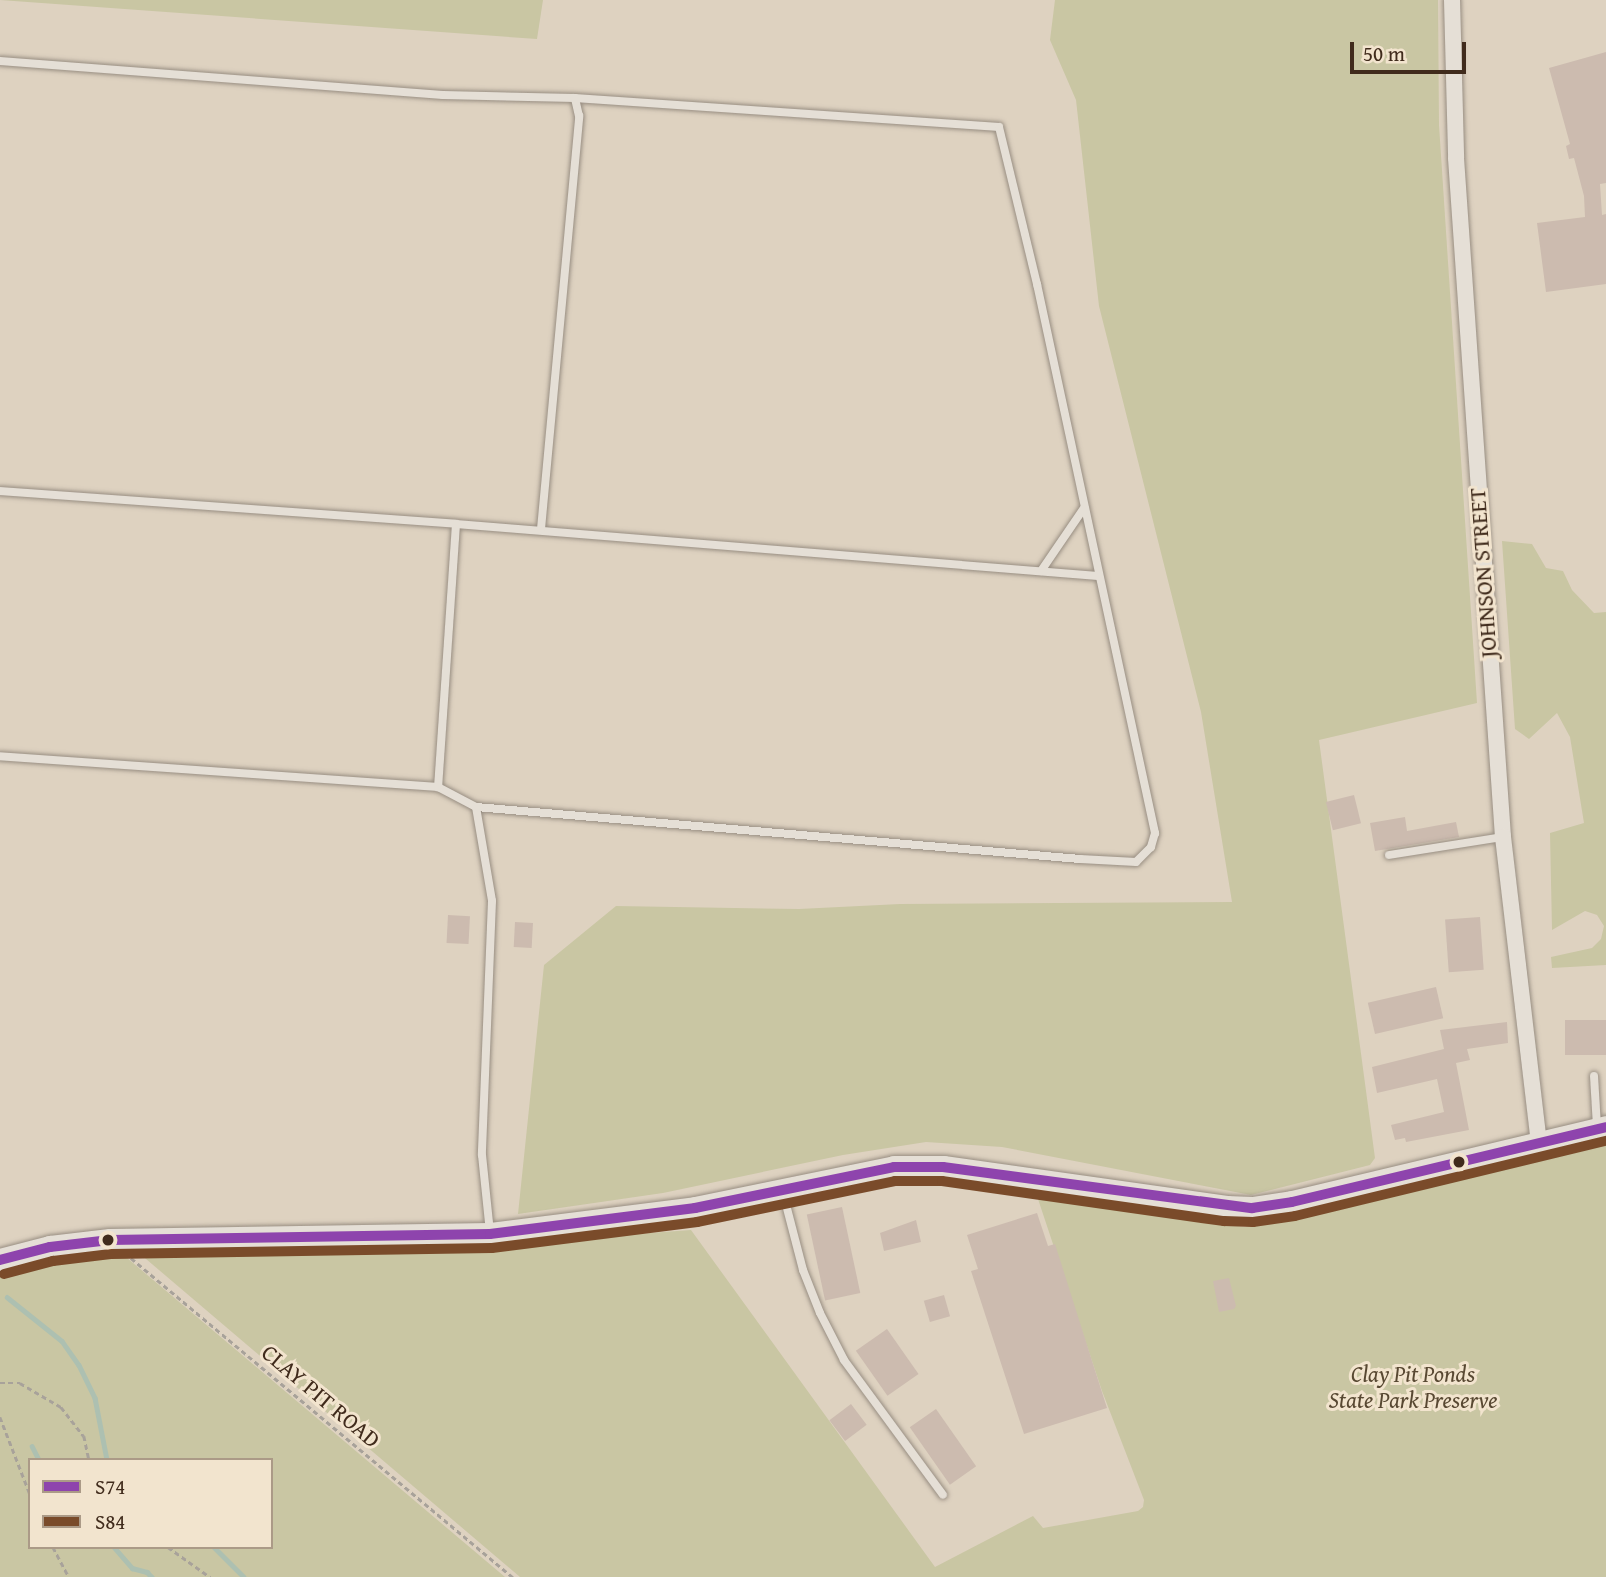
<!DOCTYPE html>
<style>
body{margin:0}
#map{position:relative;width:1606px;height:1577px;overflow:hidden;background:#ded2c0;font-family:"Gentium Book Plus",serif}
div>[style]{position:absolute}
.green>*{inset:0;background:#c9c6a3}
.stream>*{height:4.5px;margin:-2.25px;padding:0 2.25px;transform-origin:2.25px;border-radius:2.25px;background:#adc0b1}
.building>*{inset:0;background:#ccbbaf;transform-origin:0 0}
.path>*{height:2.5px;margin-top:-1.25px;transform-origin:0;background:repeating-linear-gradient(90deg,#a8a29a 0 5px,transparent 0 8.5px)}
.roads{filter:drop-shadow(0 0 2px #988e82) drop-shadow(0 0 2px #988e82)}
.lane>*{height:8px;margin:-4px;padding:0 4px;transform-origin:4px;border-radius:4px;background:#e5dfd6}
.street>*{height:16px;margin:-8px;padding:0 8px;transform-origin:8px;border-radius:8px;background:#e5dfd6}
.secondary>*{height:23px;margin:-11.5px;padding:0 11.5px;transform-origin:11.5px;border-radius:11.5px;background:#e5dfd6}
.bus-1>*{height:10px;margin:-5px;padding:0 5px;transform-origin:5px;border-radius:5px;background:#8e44ad}
.bus-2>*{height:10px;margin:-5px;padding:0 5px;transform-origin:5px;border-radius:5px;background:#7a4b2a}
.dots>*{width:19px;height:19px;translate:-50% -50%;box-sizing:border-box;border:4px solid #f2e4ce;border-radius:50%}
span{translate:-50% -50%;white-space:nowrap;text-align:center;line-height:1.15;-webkit-text-stroke:6px #f2e4ce;paint-order:stroke}
.street-label{font-size:23px;color:#402b1c}
.park-label{font-size:23px;color:#584832;font-style:italic}
.legend{position:absolute;left:28px;top:1458px;width:245px;height:91px;box-sizing:border-box;background:#f2e4ce;border:2px solid #ab9a87;margin:0;padding:9px 12px;list-style:none;font-size:21px;color:#402b1c}
.legend li{display:flex;align-items:center;gap:14px;height:35px}
.legend b{width:35px;border:2px solid #ab9a87}
.scale{position:absolute;left:1350px;top:42px;width:116px;height:32px;box-sizing:border-box;border:4px solid #402b1c;border-top:0;padding-left:9px;font-size:21px;line-height:24px;white-space:nowrap;color:#402b1c;-webkit-text-stroke:5px #f2e4ce;paint-order:stroke}
</style>
<div id="map">
<div class="green">
<i style="clip-path:polygon(0 0,543px 0,537px 39px)"></i>
<i style="clip-path:polygon(1055px 0,1438px 0,1439px 125px,1477px 703px,1319px 740px,1375px 1158px,1370px 1165px,1251px 1195px,1002px 1147px,926px 1142px,843px 1155px,663px 1193px,518px 1214px,544px 965px,616px 906px,799px 909px,900px 904px,1232px 902px,1201px 712px,1099px 306px,1076px 100px,1050px 40px)"></i>
<i style="clip-path:polygon(1502px 541px,1532px 544px,1546px 568px,1563px 571px,1572px 590px,1594px 613px,1606px 612px,1606px 965px,1552px 968px,1551px 957px,1592px 948px,1601px 939px,1604px 926px,1597px 915px,1585px 911px,1552px 930px,1550px 833px,1584px 823px,1570px 737px,1557px 713px,1529px 739px,1515px 729px)"></i>
<i style="clip-path:polygon(1606px 1142px,1606px 1577px,520px 1577px,139px 1253px,373px 1253px,691px 1230px,935px 1567px,1033px 1516px,1043px 1528px,1138px 1511px,1143px 1507px,1144px 1500px,1102px 1391px,1038px 1199px,1245px 1227px)"></i>
<i style="clip-path:polygon(evenodd,95px 1250px,120px 1252px,505px 1577px,0 1577px,0 1276px,57px 1257px,95px 1250px,30px 1460px,271px 1460px,271px 1547px,30px 1547px,30px 1460px)"></i>
</div>
<div class="stream">
<i style="left:7px;top:1297px;width:70px;rotate:38.7deg"></i>
<i style="left:62px;top:1341px;width:29px;rotate:55deg"></i>
<i style="left:79px;top:1365px;width:37px;rotate:64deg"></i>
<i style="left:95px;top:1398px;width:63px;rotate:79deg"></i>
<i style="left:32px;top:1446px;width:16px;rotate:63deg"></i>
<i style="left:114px;top:1547px;width:28px;rotate:49deg"></i>
<i style="left:132px;top:1568px;width:16px;rotate:15deg"></i>
<i style="left:147px;top:1572px;width:7px;rotate:45deg"></i>
<i style="left:214px;top:1547px;width:42px;rotate:45deg"></i>
</div>
<div class="building">
<i style="clip-path:polygon(1606px 52px,1606px 183px,1600px 184px,1602px 215px,1606px 214px,1606px 284px,1546px 292px,1537px 223px,1585px 217px,1584px 196px,1574px 158px,1569px 159px,1566px 146px,1570px 144px,1549px 68px)"></i>
<i style="left:1354px;top:795px;width:29px;height:29px;rotate:76deg"></i>
<i style="clip-path:polygon(1405px 817px,1407px 831px,1456px 822px,1459px 837px,1375px 851px,1370px 823px)"></i>
<i style="left:448px;top:915px;width:22px;height:28px;rotate:3deg"></i>
<i style="left:1480px;top:917px;width:53px;height:35px;rotate:86deg"></i>
<i style="left:515px;top:922px;width:18px;height:25px;rotate:3deg"></i>
<i style="left:1436px;top:987px;width:32px;height:70px;rotate:77deg"></i>
<i style="left:1606px;top:1020px;width:35px;height:41px;rotate:90deg"></i>
<i style="clip-path:polygon(1507px 1022px,1508px 1043px,1467px 1049px,1470px 1060px,1456px 1063px,1469px 1130px,1406px 1142px,1405px 1138px,1395px 1140px,1391px 1125px,1444px 1112px,1437px 1079px,1377px 1093px,1372px 1067px,1444px 1049px,1440px 1030px)"></i>
<i style="left:842px;top:1207px;width:88px;height:36px;rotate:78deg"></i>
<i style="clip-path:polygon(1037px 1213px,1048px 1246px,1055px 1244px,1107px 1408px,1024px 1434px,971px 1271px,978px 1269px,967px 1235px)"></i>
<i style="clip-path:polygon(916px 1220px,921px 1242px,884px 1251px,880px 1233px)"></i>
<i style="clip-path:polygon(1229px 1278px,1236px 1306px,1234px 1309px,1219px 1312px,1213px 1281px)"></i>
<i style="left:944px;top:1295px;width:22px;height:21px;rotate:74deg"></i>
<i style="left:887px;top:1329px;width:55px;height:38px;rotate:55deg"></i>
<i style="left:851px;top:1404px;width:26px;height:27px;rotate:53deg"></i>
<i style="left:936px;top:1409px;width:70px;height:32px;rotate:55deg"></i>
</div>
<div class="path">
<i style="left:131px;top:1258px;width:498px;rotate:39.9deg"></i>
<i style="left:0;top:1383px;width:20px"></i>
<i style="left:20px;top:1383px;width:48px;rotate:30.3deg"></i>
<i style="left:61px;top:1407px;width:37px;rotate:52deg"></i>
<i style="left:84px;top:1436px;width:25px;rotate:78deg"></i>
<i style="left:0;top:1417px;width:83px;rotate:68.7deg"></i>
<i style="left:53px;top:1547px;width:34px;rotate:62deg"></i>
<i style="left:168px;top:1547px;width:52px;rotate:35.5deg"></i>
</div>
<div class="roads">
<div class="lane">
<i style="left:0;top:61px;width:444px;rotate:4.4deg"></i>
<i style="left:443px;top:95px;width:132px;rotate:1.3deg"></i>
<i style="left:575px;top:98px;width:425px;rotate:3.9deg"></i>
<i style="left:999px;top:127px;width:162px;rotate:76.4deg"></i>
<i style="left:1037px;top:284px;width:562px;rotate:77.87deg"></i>
<i style="left:1155px;top:833px;width:15px;rotate:106deg"></i>
<i style="left:1151px;top:847px;width:21px;rotate:135deg"></i>
<i style="left:1136px;top:862px;width:56px;rotate:-176.9deg"></i>
<i style="left:1080px;top:859px;width:606px;rotate:-175.08deg"></i>
<i style="left:476px;top:807px;width:43px;rotate:-152.2deg"></i>
<i style="left:438px;top:787px;width:439px;rotate:-176deg"></i>
<i style="left:0;top:491px;width:457px;rotate:4.1deg"></i>
<i style="left:456px;top:524px;width:264px;rotate:93.9deg"></i>
<i style="left:456px;top:524px;width:644px;rotate:4.63deg"></i>
<i style="left:541px;top:529px;width:415px;rotate:-84.7deg"></i>
<i style="left:579px;top:116px;width:18px;rotate:-103deg"></i>
<i style="left:1041px;top:571px;width:76px;rotate:-55.7deg"></i>
<i style="left:476px;top:807px;width:95px;rotate:80.3deg"></i>
<i style="left:492px;top:901px;width:254px;rotate:92.3deg"></i>
<i style="left:482px;top:1155px;width:78px;rotate:84.1deg"></i>
<i style="left:1389px;top:855px;width:115px;rotate:-9deg"></i>
<i style="left:1594px;top:1076px;width:50px;rotate:86.6deg"></i>
<i style="left:783px;top:1193px;width:80px;rotate:75.4deg"></i>
<i style="left:803px;top:1270px;width:46px;rotate:68.4deg"></i>
<i style="left:820px;top:1313px;width:53px;rotate:62.9deg"></i>
<i style="left:844px;top:1360px;width:167px;rotate:53.7deg"></i>
</div>
<div class="street">
<i style="left:1452px;top:0;width:158px;rotate:88.5deg"></i>
<i style="left:1456px;top:158px;width:681px;rotate:86.04deg"></i>
<i style="left:1503px;top:837px;width:309px;rotate:83.3deg"></i>
</div>
<div class="secondary">
<i style="left:0;top:1260px;width:52px;rotate:-14.6deg"></i>
<i style="left:50px;top:1247px;width:60px;rotate:-6.7deg"></i>
<i style="left:110px;top:1240px;width:380px;rotate:-0.9deg"></i>
<i style="left:490px;top:1234px;width:207px;rotate:-7.2deg"></i>
<i style="left:695px;top:1208px;width:203px;rotate:-11.6deg"></i>
<i style="left:894px;top:1167px;width:49px"></i>
<i style="left:943px;top:1167px;width:286px;rotate:8deg"></i>
<i style="left:1226px;top:1207px;width:26px;rotate:2deg"></i>
<i style="left:1252px;top:1208px;width:40px;rotate:-8.5deg"></i>
<i style="left:1292px;top:1202px;width:323px;rotate:-13.4deg"></i>
</div>
</div>
<div class="bus-1">
<i style="left:0;top:1260px;width:52px;rotate:-14.6deg"></i>
<i style="left:50px;top:1247px;width:60px;rotate:-6.7deg"></i>
<i style="left:110px;top:1240px;width:380px;rotate:-0.9deg"></i>
<i style="left:490px;top:1234px;width:207px;rotate:-7.2deg"></i>
<i style="left:695px;top:1208px;width:203px;rotate:-11.6deg"></i>
<i style="left:894px;top:1167px;width:49px"></i>
<i style="left:943px;top:1167px;width:312px;rotate:7.6deg"></i>
<i style="left:1252px;top:1208px;width:40px;rotate:-8.5deg"></i>
<i style="left:1292px;top:1202px;width:323px;rotate:-13.4deg"></i>
</div>
<div class="bus-2">
<i style="left:4px;top:1274px;width:51px;rotate:-14.9deg"></i>
<i style="left:53px;top:1261px;width:58px;rotate:-6.9deg"></i>
<i style="left:111px;top:1254px;width:381px;rotate:-0.9deg"></i>
<i style="left:492px;top:1248px;width:207px;rotate:-7.2deg"></i>
<i style="left:697px;top:1222px;width:202px;rotate:-11.7deg"></i>
<i style="left:895px;top:1181px;width:47px"></i>
<i style="left:942px;top:1181px;width:285px;rotate:8.1deg"></i>
<i style="left:1224px;top:1221px;width:29px;rotate:2deg"></i>
<i style="left:1253px;top:1222px;width:42px;rotate:-8.1deg"></i>
<i style="left:1295px;top:1216px;width:320px;rotate:-13.6deg"></i>
</div>
<div class="dots">
<i style="left:1459px;top:1162px;background:#402b1c"></i>
<i style="left:108px;top:1240px;background:#402b1c"></i>
</div>
<div class="street-label">
<span style="left:1483px;top:573px;rotate:-94deg">JOHNSON STREET</span>
<span style="left:321px;top:1396px;rotate:40deg">CLAY PIT ROAD</span>
</div>
<div class="park-label">
<span style="left:1413px;top:1387px">Clay Pit Ponds<br>State Park Preserve</span>
</div>
<ul class="legend">
<li><b style="height:9px;background:#8e44ad"></b>S74</li>
<li><b style="height:9px;background:#7a4b2a"></b>S84</li>
</ul>
<div class="scale">50 m</div>
</div>
